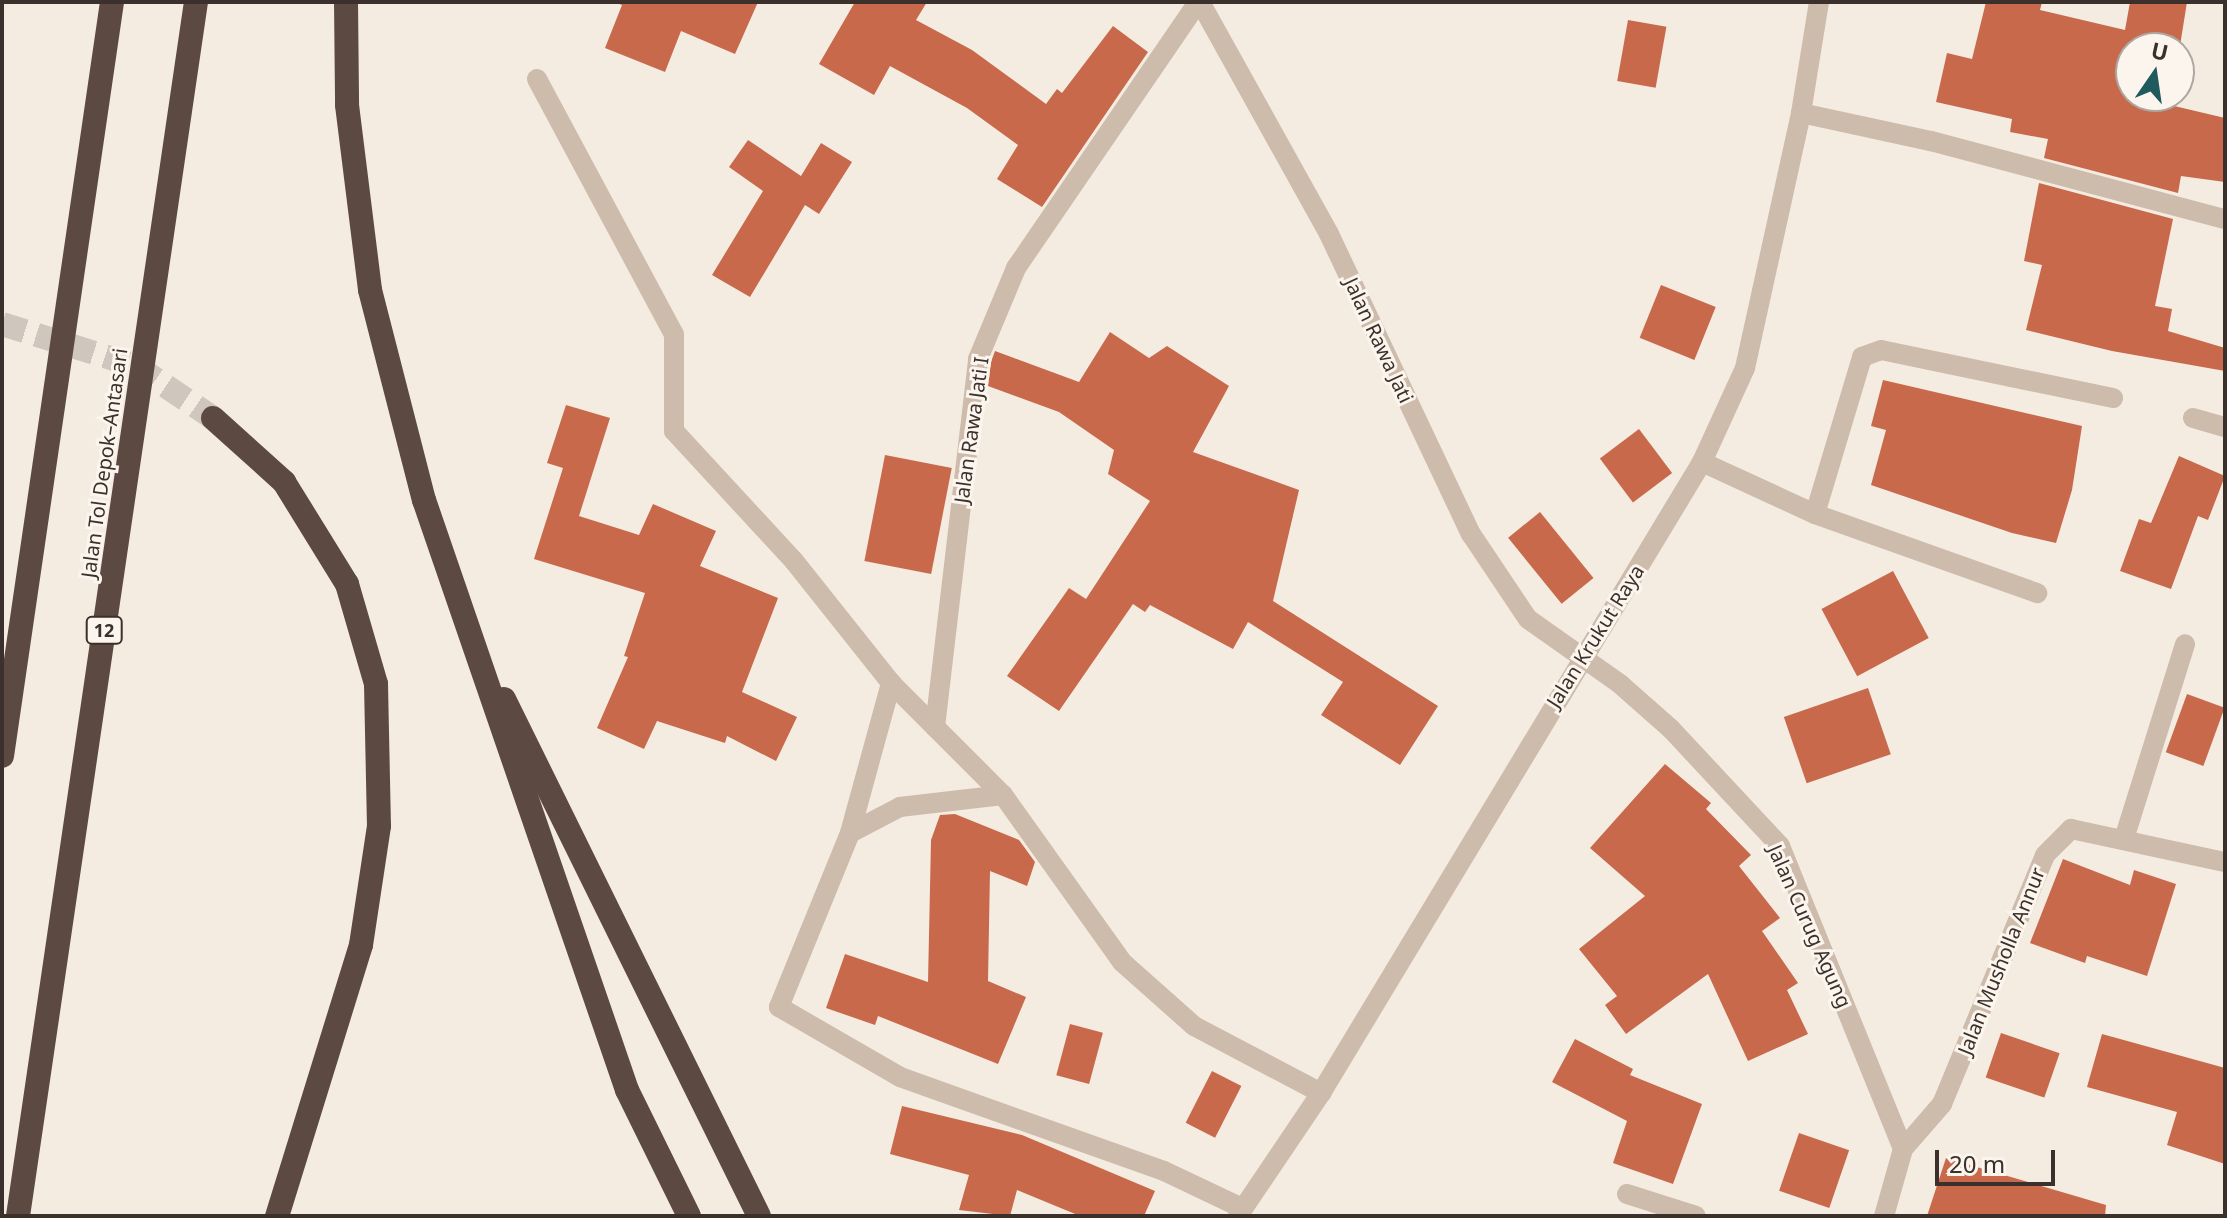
<!DOCTYPE html>
<meta charset="utf-8">
<style>
body{margin:0}
#map{position:relative;width:2227px;height:1218px;overflow:hidden;background:#f4ebe1;font-family:"Noto Sans",sans-serif}
div>[style]{position:absolute}
.building>*{inset:0;background:#c8694b;transform-origin:0 0}
.motorway-tunnel>*{height:24px;margin-top:-12px;transform-origin:0;background:repeating-linear-gradient(90deg,#cfc6bd 0 24px,transparent 0 36px)}
.minor>*{height:20px;margin:-10px;padding:0 10px;transform-origin:10px;border-radius:10px;background:#cdbbac}
.tertiary>*{height:20px;margin:-10px;padding:0 10px;transform-origin:10px;border-radius:10px;background:#cdbbac}
.motorway>*{height:24px;margin:-12px;padding:0 12px;transform-origin:12px;border-radius:12px;background:#5c4a42}
span{translate:-50% -50%;white-space:nowrap;text-align:center;line-height:1.15;-webkit-text-stroke:6px #fbf5ee;paint-order:stroke}
.shield-label span{padding:2px 6px;background:#fbf5ee;border:2px solid;border-radius:6px;-webkit-text-stroke-width:0}
.shield-label{font-size:18px;color:#3b302b;font-weight:700}
.street-label{font-size:20px;color:#3b302b}
.frame{position:absolute;inset:0;border:4px solid #3b302b;pointer-events:none}
.north{position:absolute;left:2115px;top:32px;width:80px;height:80px;box-sizing:border-box;background:#fbf5ee;border:2px solid #aea6a0;border-radius:50%;rotate:13deg;font-size:22px;font-weight:700;line-height:32px;text-align:center;color:#3b302b}
.north::after{content:'';display:block;margin:auto;width:28px;height:36px;background:#1f5a5e;clip-path:polygon(50% 0,100% 100%,50% 72%,0 100%)}
.scale{position:absolute;left:1935px;top:1150px;width:120px;height:36px;box-sizing:border-box;border:4px solid #3b302b;border-top:0;padding-left:10px;font-size:24px;line-height:28px;white-space:nowrap;color:#3b302b;-webkit-text-stroke:6px #fbf5ee;paint-order:stroke}
</style>
<div id="map">
<div class="building">
<i style="clip-path:polygon(614px 2px,758px 2px,735px 54px,681px 31px,665px 72px,605px 48px,622px 5px)"></i>
<i style="clip-path:polygon(855px 2px,927px 2px,916px 20px,972px 50px,1046px 104px,1057px 89px,1062px 93px,1113px 26px,1148px 52px,1042px 207px,997px 179px,1018px 145px,967px 108px,890px 66px,874px 95px,819px 64px)"></i>
<i style="clip-path:polygon(1986px 2px,2042px 2px,2040px 10px,2125px 30px,2130px 2px,2187px 2px,2179px 52px,2179px 48px,2131px 48px,2131px 96px,2172px 96px,2170px 105px,2225px 118px,2225px 182px,2181px 176px,2178px 193px,2044px 158px,2048px 139px,2010px 132px,2012px 119px,1936px 102px,1947px 53px,1972px 59px)"></i>
<i style="left:1628px;top:20px;width:39px;height:62px;rotate:10deg"></i>
<i style="clip-path:polygon(748px 140px,801px 176px,821px 143px,852px 162px,819px 214px,805px 205px,750px 297px,712px 275px,763px 191px,729px 167px)"></i>
<i style="clip-path:polygon(2039px 183px,2173px 219px,2155px 306px,2172px 309px,2168px 331px,2225px 348px,2225px 371px,2112px 351px,2026px 330px,2042px 265px,2024px 261px)"></i>
<i style="left:1661px;top:285px;width:59px;height:57px;rotate:22deg"></i>
<i style="clip-path:polygon(1110px 332px,1149px 358px,1167px 346px,1229px 386px,1193px 452px,1299px 490px,1273px 601px,1438px 706px,1400px 765px,1321px 715px,1343px 682px,1248px 622px,1233px 649px,1150px 605px,1145px 612px,1133px 604px,1059px 711px,1007px 676px,1069px 588px,1086px 599px,1150px 501px,1108px 474px,1114px 450px,1059px 412px,988px 386px,991px 362px,995px 351px,1079px 382px)"></i>
<i style="clip-path:polygon(1883px 380px,2082px 426px,2072px 490px,2056px 543px,2012px 533px,1871px 485px,1886px 430px,1871px 426px)"></i>
<i style="clip-path:polygon(566px 405px,610px 418px,579px 516px,639px 535px,653px 504px,716px 531px,700px 566px,778px 598px,742px 692px,797px 717px,776px 761px,727px 736px,725px 743px,657px 721px,644px 749px,597px 728px,628px 657px,624px 656px,645px 593px,534px 559px,563px 468px,547px 463px)"></i>
<i style="left:1639px;top:429px;width:55px;height:49px;rotate:53deg"></i>
<i style="left:885px;top:455px;width:68px;height:108px;rotate:11deg"></i>
<i style="clip-path:polygon(2179px 456px,2225px 476px,2208px 520px,2198px 516px,2171px 589px,2120px 571px,2139px 519px,2151px 523px)"></i>
<i style="left:1540px;top:512px;width:85px;height:41px;rotate:51deg"></i>
<i style="left:1893px;top:571px;width:76px;height:81px;rotate:62deg"></i>
<i style="left:1868px;top:688px;width:70px;height:89px;rotate:71deg"></i>
<i style="left:2187px;top:694px;width:40px;height:62px;rotate:20deg"></i>
<i style="clip-path:polygon(1665px 764px,1711px 803px,1706px 809px,1751px 855px,1739px 866px,1780px 918px,1762px 931px,1798px 983px,1787px 990px,1808px 1034px,1748px 1061px,1708px 974px,1626px 1034px,1605px 1005px,1617px 996px,1579px 949px,1645px 896px,1590px 848px)"></i>
<i style="clip-path:polygon(955px 814px,1019px 840px,1035px 862px,1027px 886px,990px 871px,988px 981px,1026px 997px,998px 1064px,878px 1016px,875px 1025px,826px 1008px,845px 954px,928px 982px,931px 840px,940px 815px)"></i>
<i style="clip-path:polygon(2063px 859px,2130px 885px,2134px 870px,2176px 884px,2147px 976px,2087px 956px,2085px 963px,2030px 943px)"></i>
<i style="left:1070px;top:1024px;width:34px;height:53px;rotate:15deg"></i>
<i style="left:2001px;top:1033px;width:62px;height:47px;rotate:19deg"></i>
<i style="clip-path:polygon(2102px 1034px,2225px 1068px,2225px 1164px,2167px 1145px,2177px 1112px,2087px 1087px)"></i>
<i style="clip-path:polygon(1575px 1039px,1633px 1069px,1630px 1075px,1702px 1104px,1673px 1184px,1613px 1163px,1627px 1121px,1552px 1082px)"></i>
<i style="left:1212px;top:1071px;width:33px;height:58px;rotate:27deg"></i>
<i style="clip-path:polygon(902px 1106px,1022px 1135px,1155px 1191px,1144px 1216px,1080px 1216px,1017px 1190px,1010px 1216px,959px 1210px,969px 1175px,890px 1154px)"></i>
<i style="left:1799px;top:1133px;width:53px;height:61px;rotate:19deg"></i>
<i style="clip-path:polygon(1946px 1158px,2106px 1205px,2105px 1216px,1927px 1216px)"></i>
</div>
<div class="motorway-tunnel">
<i style="left:2px;top:324px;width:140px;rotate:17.4deg"></i>
<i style="left:136px;top:366px;width:93px;rotate:34deg"></i>
</div>
<div class="minor">
<i style="left:537px;top:79px;width:289px;rotate:61.8deg"></i>
<i style="left:674px;top:334px;width:97px;rotate:90deg"></i>
<i style="left:674px;top:431px;width:177px;rotate:47.3deg"></i>
<i style="left:794px;top:561px;width:156px;rotate:51.5deg"></i>
<i style="left:891px;top:683px;width:158px;rotate:45deg"></i>
<i style="left:1003px;top:795px;width:205px;rotate:54.5deg"></i>
<i style="left:1122px;top:962px;width:96px;rotate:41.6deg"></i>
<i style="left:1194px;top:1026px;width:144px;rotate:27.8deg"></i>
<i style="left:1801px;top:113px;width:133px;rotate:12.2deg"></i>
<i style="left:1931px;top:141px;width:304px;rotate:14.9deg"></i>
<i style="left:2193px;top:418px;width:33px;rotate:16deg"></i>
<i style="left:1702px;top:462px;width:124px;rotate:24.7deg"></i>
<i style="left:1815px;top:514px;width:236px;rotate:19.6deg"></i>
<i style="left:1815px;top:514px;width:164px;rotate:-73.3deg"></i>
<i style="left:1862px;top:357px;width:20px;rotate:-20deg"></i>
<i style="left:1881px;top:350px;width:237px;rotate:11.7deg"></i>
<i style="left:935px;top:727px;width:371px;rotate:-83.3deg"></i>
<i style="left:978px;top:359px;width:99px;rotate:-67.3deg"></i>
<i style="left:1016px;top:268px;width:322px;rotate:-55.6deg"></i>
<i style="left:1003px;top:795px;width:104px;rotate:173.4deg"></i>
<i style="left:900px;top:807px;width:56px;rotate:152.5deg"></i>
<i style="left:850px;top:833px;width:188px;rotate:112.2deg"></i>
<i style="left:779px;top:1007px;width:140px;rotate:30deg"></i>
<i style="left:900px;top:1077px;width:280px;rotate:19.6deg"></i>
<i style="left:1164px;top:1171px;width:86px;rotate:25.4deg"></i>
<i style="left:850px;top:833px;width:156px;rotate:-74.7deg"></i>
<i style="left:2124px;top:839px;width:204px;rotate:-72.6deg"></i>
<i style="left:1903px;top:1149px;width:60px;rotate:-49.1deg"></i>
<i style="left:1942px;top:1104px;width:269px;rotate:-67.5deg"></i>
<i style="left:2045px;top:855px;width:37px;rotate:-45deg"></i>
<i style="left:2071px;top:829px;width:157px;rotate:12.1deg"></i>
<i style="left:1627px;top:1194px;width:72px;rotate:17.7deg"></i>
</div>
<div class="tertiary">
<i style="left:1200px;top:2px;width:265px;rotate:60.9deg"></i>
<i style="left:1329px;top:234px;width:332px;rotate:64.7deg"></i>
<i style="left:1471px;top:534px;width:102px;rotate:56.2deg"></i>
<i style="left:1528px;top:619px;width:113px;rotate:35.2deg"></i>
<i style="left:1620px;top:684px;width:68px;rotate:41.4deg"></i>
<i style="left:1671px;top:729px;width:160px;rotate:47deg"></i>
<i style="left:1780px;top:846px;width:327px;rotate:67.9deg"></i>
<i style="left:1903px;top:1149px;width:70px;rotate:105.8deg"></i>
<i style="left:1238px;top:1216px;width:148px;rotate:-56deg"></i>
<i style="left:1321px;top:1093px;width:737px;rotate:-58.88deg"></i>
<i style="left:1702px;top:462px;width:103px;rotate:-65.4deg"></i>
<i style="left:1745px;top:368px;width:261px;rotate:-77.6deg"></i>
<i style="left:1801px;top:113px;width:112px;rotate:-80.8deg"></i>
</div>
<div class="motorway">
<i style="left:346px;top:2px;width:103px;rotate:89.4deg"></i>
<i style="left:347px;top:105px;width:186px;rotate:82.9deg"></i>
<i style="left:370px;top:290px;width:217px;rotate:75.6deg"></i>
<i style="left:424px;top:500px;width:624px;rotate:71.01deg"></i>
<i style="left:627px;top:1090px;width:140px;rotate:63.8deg"></i>
<i style="left:213px;top:418px;width:96px;rotate:42deg"></i>
<i style="left:284px;top:482px;width:120px;rotate:58.3deg"></i>
<i style="left:347px;top:584px;width:104px;rotate:73.8deg"></i>
<i style="left:376px;top:684px;width:142px;rotate:88.8deg"></i>
<i style="left:379px;top:826px;width:120px;rotate:98.6deg"></i>
<i style="left:361px;top:945px;width:284px;rotate:107.2deg"></i>
<i style="left:504px;top:699px;width:576px;rotate:63.75deg"></i>
<i style="left:2px;top:756px;width:762px;rotate:-81.7deg"></i>
<i style="left:18px;top:1216px;width:1227px;rotate:-81.66deg"></i>
</div>
<div class="shield-label">
<span style="left:104px;top:630px">12</span>
</div>
<div class="street-label">
<span style="left:1379px;top:340px;rotate:65deg">Jalan Rawa Jati</span>
<span style="left:971px;top:430px;rotate:-82deg">Jalan Rawa Jati I</span>
<span style="left:104px;top:463px;rotate:-82deg">Jalan Tol Depok–Antasari</span>
<span style="left:1595px;top:636px;rotate:-58deg">Jalan Krukut Raya</span>
<span style="left:1810px;top:926px;rotate:66deg">Jalan Curug Agung</span>
<span style="left:2001px;top:961px;rotate:-68deg">Jalan Musholla Annur</span>
</div>
<div class="frame"></div>
<div class="north">U</div>
<div class="scale">20 m</div>
</div>
